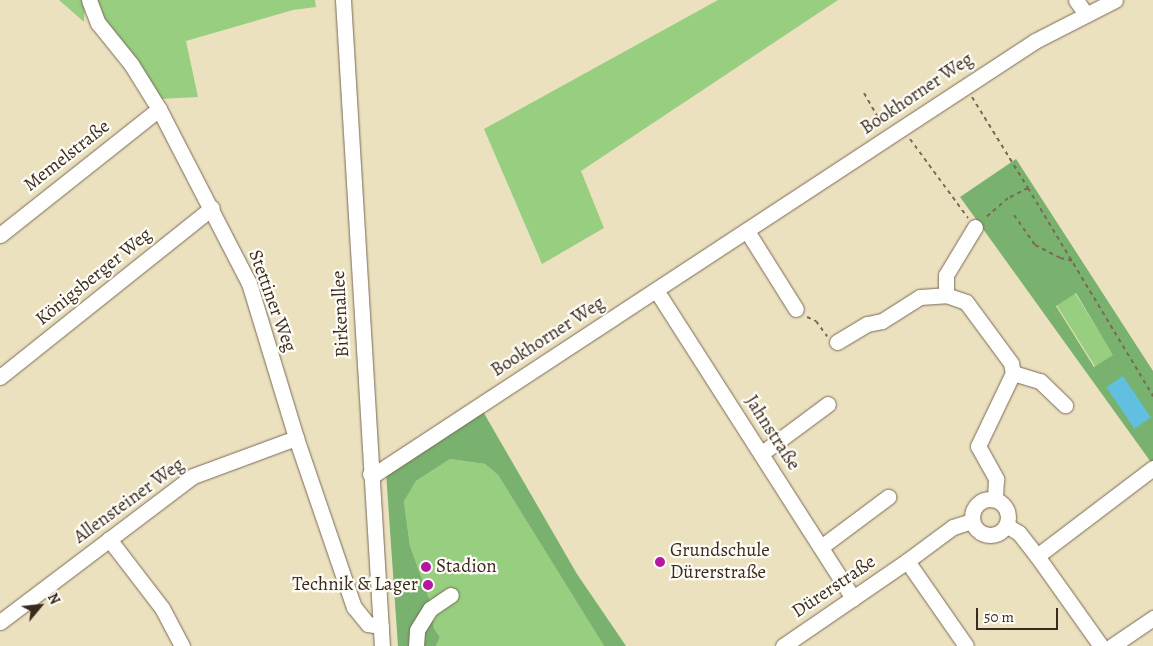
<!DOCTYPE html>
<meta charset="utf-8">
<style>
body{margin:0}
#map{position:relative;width:1153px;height:646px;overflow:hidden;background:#ece1bf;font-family:Alegreya,serif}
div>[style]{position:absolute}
.green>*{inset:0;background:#97ce80;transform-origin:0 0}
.forest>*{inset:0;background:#79b16e}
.water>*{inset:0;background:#61c0e0;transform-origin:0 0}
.path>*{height:2px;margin-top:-1px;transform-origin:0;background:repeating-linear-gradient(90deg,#796a56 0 4px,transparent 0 8px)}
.roads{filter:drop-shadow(0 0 1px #796a56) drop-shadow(0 0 1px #796a56)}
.minor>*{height:15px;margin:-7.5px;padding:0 7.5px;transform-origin:7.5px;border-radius:7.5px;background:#fff}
.minor>.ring{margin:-7.5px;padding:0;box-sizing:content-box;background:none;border:15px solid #fff;border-radius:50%}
.dots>*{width:14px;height:14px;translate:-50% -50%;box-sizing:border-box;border:2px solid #fdfcf7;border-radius:50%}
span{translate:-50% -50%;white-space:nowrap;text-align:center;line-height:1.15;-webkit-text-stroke:4.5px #fdfcf7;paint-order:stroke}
.street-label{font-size:19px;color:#3b2a1e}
.poi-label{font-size:19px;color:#3b2a1e}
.left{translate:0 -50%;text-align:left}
.right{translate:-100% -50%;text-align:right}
.north{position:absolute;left:15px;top:581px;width:50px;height:50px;-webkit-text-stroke:4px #fdfcf7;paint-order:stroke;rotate:62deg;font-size:14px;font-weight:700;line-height:20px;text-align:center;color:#3b2a1e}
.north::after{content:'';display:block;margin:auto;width:18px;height:22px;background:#3b2a1e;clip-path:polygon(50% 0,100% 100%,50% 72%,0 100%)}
.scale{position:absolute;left:976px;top:608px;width:82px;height:22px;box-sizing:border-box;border:2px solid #3b2a1e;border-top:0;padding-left:6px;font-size:15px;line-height:18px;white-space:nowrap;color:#3b2a1e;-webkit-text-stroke:4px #fdfcf7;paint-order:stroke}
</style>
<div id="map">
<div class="green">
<i style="clip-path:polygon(59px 0,85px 0,84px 22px)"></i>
<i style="clip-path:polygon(95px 0,315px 0,316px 7px,293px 10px,186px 41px,198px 97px,160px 99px,103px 20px)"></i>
<i style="clip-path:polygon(718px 0,838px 0,581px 171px,604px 228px,542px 264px,484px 129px)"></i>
<i style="left:1075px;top:293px;width:73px;height:22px;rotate:58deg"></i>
<i style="clip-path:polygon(450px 459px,485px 464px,498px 475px,604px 646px,436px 646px,440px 637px,434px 630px,430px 601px,410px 546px,404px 500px,416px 481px)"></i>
</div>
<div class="forest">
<i style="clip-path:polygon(evenodd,1016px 159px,1153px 371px,1153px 465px,960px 197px,1016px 159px,1076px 293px,1113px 355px,1094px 367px,1056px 306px,1076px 293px)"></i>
<i style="clip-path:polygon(481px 408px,577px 574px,626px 646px,604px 646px,498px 475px,485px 464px,450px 459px,416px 481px,404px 501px,410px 546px,430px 601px,434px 629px,440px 637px,436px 646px,398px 646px,386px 472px)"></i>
</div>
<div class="water">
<i style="left:1123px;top:376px;width:50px;height:20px;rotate:56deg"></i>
</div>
<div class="path">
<i style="left:864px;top:93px;width:38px;rotate:60deg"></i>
<i style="left:972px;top:97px;width:107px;rotate:58.4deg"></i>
<i style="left:1028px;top:188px;width:22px;rotate:153deg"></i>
<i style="left:1008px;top:198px;width:30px;rotate:139deg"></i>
<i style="left:910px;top:139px;width:98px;rotate:53.7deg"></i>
<i style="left:1028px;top:188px;width:243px;rotate:59deg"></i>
<i style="left:1014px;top:215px;width:37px;rotate:55deg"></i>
<i style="left:1035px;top:245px;width:28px;rotate:27deg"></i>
<i style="left:1060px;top:258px;width:14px;rotate:12deg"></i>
<i style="left:807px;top:317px;width:10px;rotate:24deg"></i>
<i style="left:816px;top:321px;width:19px;rotate:54deg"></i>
</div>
<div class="roads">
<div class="minor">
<i style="left:89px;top:0;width:25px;rotate:69deg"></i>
<i style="left:98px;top:23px;width:53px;rotate:51.2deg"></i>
<i style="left:131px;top:64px;width:53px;rotate:58.1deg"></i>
<i style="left:159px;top:109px;width:196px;rotate:62.7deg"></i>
<i style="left:249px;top:283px;width:162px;rotate:73.1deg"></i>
<i style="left:296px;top:438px;width:179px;rotate:71.1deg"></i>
<i style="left:354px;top:607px;width:22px;rotate:51deg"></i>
<i style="left:368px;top:624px;width:13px;rotate:9deg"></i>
<i style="left:343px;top:0;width:647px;rotate:86.55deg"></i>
<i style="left:1076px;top:0;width:16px;rotate:55deg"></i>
<i style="left:747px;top:231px;width:92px;rotate:57.9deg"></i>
<i style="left:0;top:235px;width:203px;rotate:-38.4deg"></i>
<i style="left:656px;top:290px;width:366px;rotate:57.4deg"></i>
<i style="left:946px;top:295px;width:20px;rotate:-90deg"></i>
<i style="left:946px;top:275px;width:56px;rotate:-58.9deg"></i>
<i style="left:837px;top:342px;width:35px;rotate:-31deg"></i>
<i style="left:867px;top:324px;width:15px;rotate:-11deg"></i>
<i style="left:882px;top:321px;width:45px;rotate:-32.3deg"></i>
<i style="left:920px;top:297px;width:26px;rotate:-4deg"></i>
<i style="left:946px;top:295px;width:21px;rotate:19deg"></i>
<i style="left:966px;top:302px;width:76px;rotate:53.6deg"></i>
<i style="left:1011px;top:363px;width:10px;rotate:79deg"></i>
<i style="left:1013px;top:373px;width:81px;rotate:115.6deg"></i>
<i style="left:978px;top:446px;width:38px;rotate:61deg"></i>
<i style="left:996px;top:479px;width:20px;rotate:93deg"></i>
<i style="left:1013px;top:373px;width:28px;rotate:17deg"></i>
<i style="left:1040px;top:381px;width:35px;rotate:44deg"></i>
<i style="left:0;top:377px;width:271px;rotate:-38.6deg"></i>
<i style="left:762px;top:453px;width:82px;rotate:-36.6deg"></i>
<i style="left:370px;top:474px;width:5px"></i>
<i style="left:375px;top:474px;width:789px;rotate:-33.27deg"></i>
<i style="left:1035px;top:41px;width:90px;rotate:-27.1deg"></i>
<i class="ring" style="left:972px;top:499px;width:21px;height:21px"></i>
<i style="left:1006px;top:525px;width:15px;rotate:32deg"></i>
<i style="left:1019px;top:533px;width:29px;rotate:52deg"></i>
<i style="left:1037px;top:556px;width:110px;rotate:54.6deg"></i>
<i style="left:109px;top:539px;width:87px;rotate:52.5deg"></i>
<i style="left:162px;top:608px;width:43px;rotate:62.2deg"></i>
<i style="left:821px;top:547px;width:84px;rotate:-36.7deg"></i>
<i style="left:1037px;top:556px;width:146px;rotate:-37.2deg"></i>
<i style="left:907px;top:561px;width:57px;rotate:-36.5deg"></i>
<i style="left:953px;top:527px;width:20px;rotate:-18deg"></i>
<i style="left:0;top:622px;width:242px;rotate:-37.1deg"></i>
<i style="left:193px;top:476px;width:110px;rotate:-20.3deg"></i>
<i style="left:416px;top:646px;width:16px;rotate:-86deg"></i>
<i style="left:417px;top:630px;width:25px;rotate:-58deg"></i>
<i style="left:430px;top:609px;width:25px;rotate:-34deg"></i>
<i style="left:783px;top:646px;width:150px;rotate:-34.4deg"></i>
<i style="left:907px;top:561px;width:103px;rotate:55.2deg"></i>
<i style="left:1112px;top:646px;width:50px;rotate:-34.3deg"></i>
</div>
</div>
<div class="dots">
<i style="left:660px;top:562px;background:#b5179e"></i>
<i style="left:426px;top:567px;background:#b5179e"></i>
<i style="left:428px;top:585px;background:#b5179e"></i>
</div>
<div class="street-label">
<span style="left:917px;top:94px;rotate:-34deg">Bookhorner Weg</span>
<span style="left:67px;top:156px;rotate:-38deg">Memelstraße</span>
<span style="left:94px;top:277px;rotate:-39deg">Königsberger Weg</span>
<span style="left:272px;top:301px;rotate:70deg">Stettiner Weg</span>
<span style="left:341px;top:314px;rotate:-93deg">Birkenallee</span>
<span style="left:548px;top:337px;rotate:-33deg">Bookhorner Weg</span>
<span style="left:772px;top:433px;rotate:57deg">Jahnstraße</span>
<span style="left:129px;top:501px;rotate:-36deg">Allensteiner Weg</span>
<span style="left:834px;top:587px;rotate:-34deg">Dürerstraße</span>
</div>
<div class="poi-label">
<span class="left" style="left:670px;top:562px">Grundschule<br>Dürerstraße</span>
<span class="left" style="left:436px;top:567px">Stadion</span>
<span class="right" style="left:418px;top:585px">Technik &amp; Lager</span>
</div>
<div class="north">N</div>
<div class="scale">50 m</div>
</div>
